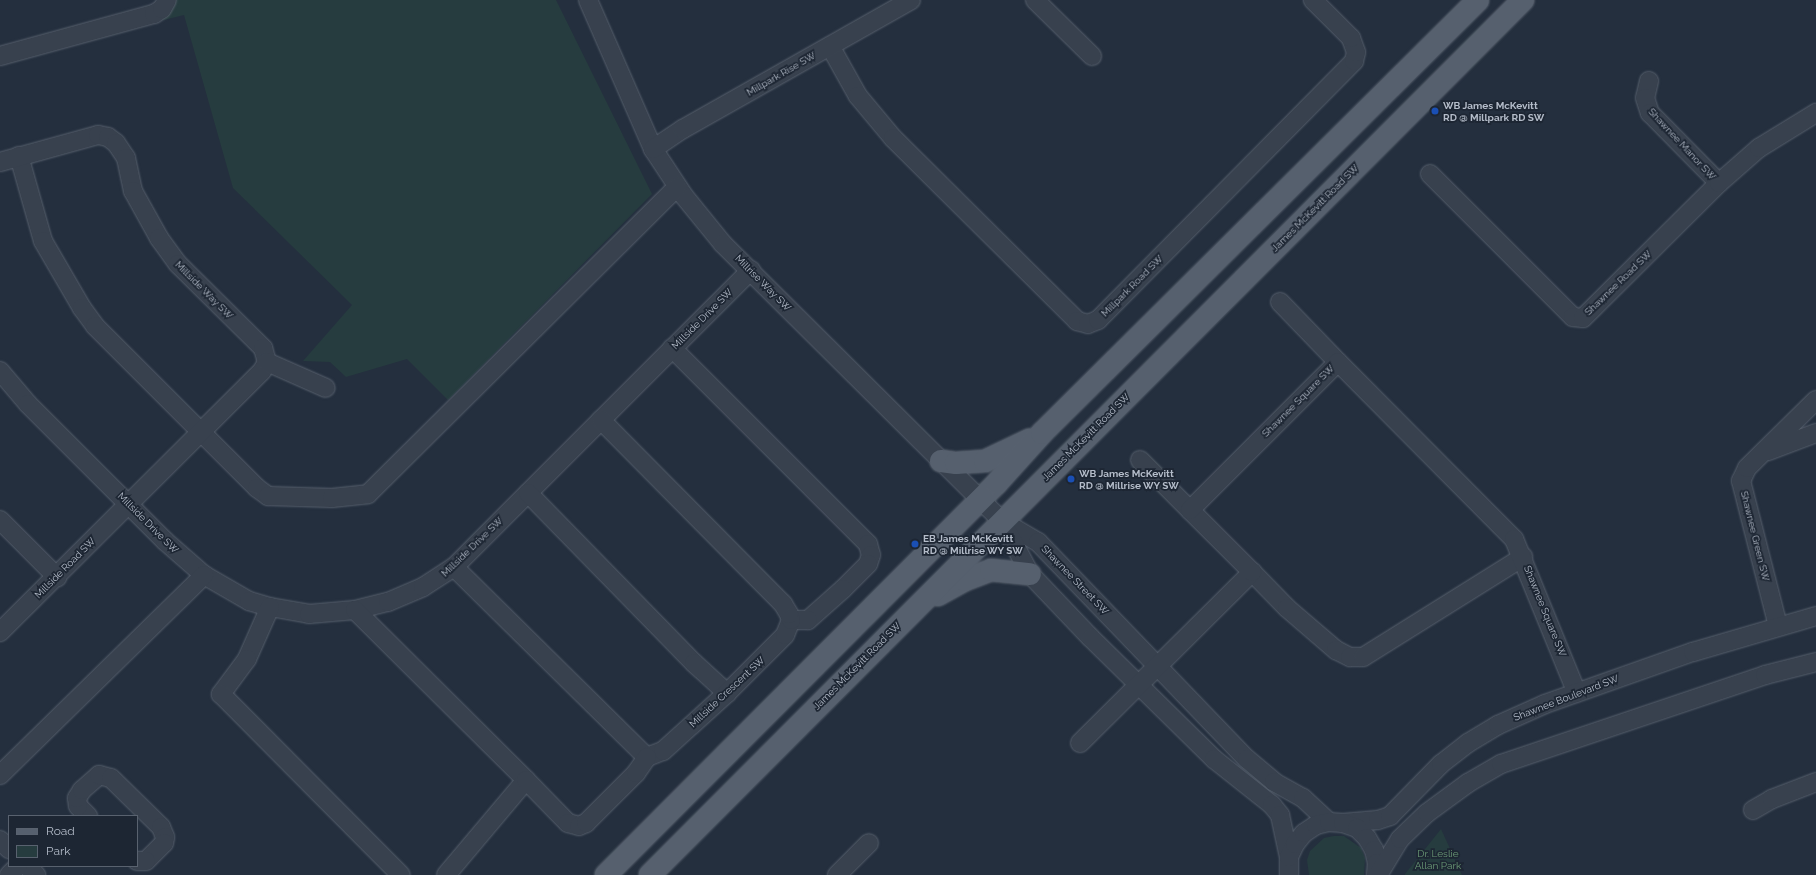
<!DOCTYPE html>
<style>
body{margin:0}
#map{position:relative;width:1816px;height:875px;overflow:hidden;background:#242f3e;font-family:Raleway,sans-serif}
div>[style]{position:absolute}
.green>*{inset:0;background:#263c3f}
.roads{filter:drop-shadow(0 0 1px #565f6c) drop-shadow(0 0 1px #565f6c)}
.minor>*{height:18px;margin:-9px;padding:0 9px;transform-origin:9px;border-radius:9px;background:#38414e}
.major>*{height:22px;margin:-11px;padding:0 11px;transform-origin:11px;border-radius:11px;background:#56606e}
.dots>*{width:11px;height:11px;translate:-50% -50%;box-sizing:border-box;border:2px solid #1d2633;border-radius:50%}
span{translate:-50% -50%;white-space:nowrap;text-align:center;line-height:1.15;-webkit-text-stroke:3.5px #1d2633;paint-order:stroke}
.street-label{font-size:10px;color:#b4bcc9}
.poi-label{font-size:10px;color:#b4bcc9;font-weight:700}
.left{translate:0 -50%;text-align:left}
.park-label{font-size:10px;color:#6b9a76}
.legend{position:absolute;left:8px;top:815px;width:130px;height:52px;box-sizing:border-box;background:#1d2633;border:1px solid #59626f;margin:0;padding:5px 7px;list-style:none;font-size:12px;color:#b4bcc9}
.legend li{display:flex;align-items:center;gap:8px;height:20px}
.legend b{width:20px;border:1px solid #59626f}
</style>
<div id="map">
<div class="green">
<i style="clip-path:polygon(175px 0,556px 0,652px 194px,448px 400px,407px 359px,346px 377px,330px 362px,303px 361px,352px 305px,233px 188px,184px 15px,160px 21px)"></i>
<i style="clip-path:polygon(1441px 829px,1462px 875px,1405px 875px,1405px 874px)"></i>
<i style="clip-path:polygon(1334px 836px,1344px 836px,1361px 848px,1365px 858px,1364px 875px,1309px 875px,1307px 860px,1310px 851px,1324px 838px)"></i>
</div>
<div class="roads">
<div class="minor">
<i style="left:588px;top:0;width:163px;rotate:66.4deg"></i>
<i style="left:653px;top:149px;width:56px;rotate:56.6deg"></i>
<i style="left:684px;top:196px;width:62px;rotate:50.9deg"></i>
<i style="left:723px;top:244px;width:393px;rotate:44.8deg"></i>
<i style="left:1002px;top:521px;width:42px;rotate:30.3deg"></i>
<i style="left:1038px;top:542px;width:301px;rotate:46.1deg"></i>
<i style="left:1247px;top:759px;width:35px;rotate:40deg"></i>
<i style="left:1274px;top:782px;width:33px;rotate:29deg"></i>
<i style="left:1303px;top:798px;width:35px;rotate:43deg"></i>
<i style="left:1035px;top:0;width:80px;rotate:44.5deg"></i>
<i style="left:830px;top:46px;width:57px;rotate:60.8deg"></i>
<i style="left:858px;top:96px;width:55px;rotate:50.2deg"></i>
<i style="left:893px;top:138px;width:260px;rotate:44.8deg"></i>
<i style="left:1077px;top:321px;width:11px;rotate:15deg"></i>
<i style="left:1088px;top:324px;width:11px;rotate:-22deg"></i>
<i style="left:1098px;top:320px;width:364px;rotate:-45.3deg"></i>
<i style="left:1354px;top:61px;width:9px;rotate:-77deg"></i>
<i style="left:1356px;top:52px;width:15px;rotate:-110deg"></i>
<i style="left:1351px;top:38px;width:54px;rotate:-135deg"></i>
<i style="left:0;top:56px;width:160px;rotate:-15.3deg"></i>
<i style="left:154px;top:14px;width:9px;rotate:-32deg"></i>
<i style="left:162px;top:9px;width:10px;rotate:-61deg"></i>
<i style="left:1649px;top:81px;width:17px;rotate:103deg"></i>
<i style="left:1645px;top:98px;width:16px;rotate:72deg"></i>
<i style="left:1650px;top:113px;width:98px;rotate:45.4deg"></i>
<i style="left:653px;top:149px;width:36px;rotate:-34deg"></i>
<i style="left:683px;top:129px;width:262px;rotate:-29.5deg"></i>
<i style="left:19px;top:156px;width:88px;rotate:74.2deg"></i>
<i style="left:43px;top:241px;width:78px;rotate:59.8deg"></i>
<i style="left:82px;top:308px;width:22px;rotate:54deg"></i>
<i style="left:95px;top:326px;width:229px;rotate:45deg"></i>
<i style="left:257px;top:488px;width:14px;rotate:36deg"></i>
<i style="left:268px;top:496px;width:64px;rotate:1.8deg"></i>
<i style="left:332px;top:498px;width:36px;rotate:-6deg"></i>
<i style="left:368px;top:494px;width:436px;rotate:-44.8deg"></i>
<i style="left:0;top:162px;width:102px;rotate:-15.4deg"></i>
<i style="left:98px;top:135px;width:10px;rotate:11deg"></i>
<i style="left:108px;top:137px;width:10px;rotate:37deg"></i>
<i style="left:116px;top:143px;width:18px;rotate:56deg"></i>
<i style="left:126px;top:158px;width:34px;rotate:78deg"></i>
<i style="left:133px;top:191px;width:54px;rotate:61deg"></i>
<i style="left:159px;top:238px;width:32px;rotate:54deg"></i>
<i style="left:178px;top:264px;width:120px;rotate:44.7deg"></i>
<i style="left:263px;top:348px;width:15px;rotate:74deg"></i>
<i style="left:267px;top:362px;width:10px;rotate:119deg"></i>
<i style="left:262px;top:371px;width:370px;rotate:135.1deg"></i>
<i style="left:1430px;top:174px;width:202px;rotate:45deg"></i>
<i style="left:1573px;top:317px;width:10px;rotate:6deg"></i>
<i style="left:1583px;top:318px;width:192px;rotate:-44.8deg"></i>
<i style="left:1719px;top:183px;width:53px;rotate:-41.2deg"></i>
<i style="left:1759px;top:148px;width:67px;rotate:-31.6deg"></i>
<i style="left:1280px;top:302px;width:83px;rotate:46deg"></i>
<i style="left:672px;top:348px;width:277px;rotate:45deg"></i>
<i style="left:868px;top:544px;width:11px;rotate:75deg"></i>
<i style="left:871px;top:555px;width:9px;rotate:108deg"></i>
<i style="left:868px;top:564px;width:35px;rotate:135deg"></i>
<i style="left:843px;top:589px;width:47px;rotate:138.5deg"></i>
<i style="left:808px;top:620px;width:17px;rotate:180deg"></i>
<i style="left:267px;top:362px;width:64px;rotate:23.8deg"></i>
<i style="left:0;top:371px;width:43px;rotate:49.7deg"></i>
<i style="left:28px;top:404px;width:194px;rotate:45deg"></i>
<i style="left:165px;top:541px;width:52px;rotate:41.1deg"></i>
<i style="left:204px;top:575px;width:52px;rotate:30deg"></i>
<i style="left:249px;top:601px;width:22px;rotate:16deg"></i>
<i style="left:270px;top:607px;width:40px;rotate:10deg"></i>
<i style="left:309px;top:614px;width:46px;rotate:-5deg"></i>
<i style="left:355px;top:610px;width:34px;rotate:-14deg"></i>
<i style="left:388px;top:602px;width:38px;rotate:-23deg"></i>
<i style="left:423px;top:587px;width:37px;rotate:-33deg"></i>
<i style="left:454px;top:567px;width:420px;rotate:-45deg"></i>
<i style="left:1768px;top:451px;width:51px;rotate:-20.6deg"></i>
<i style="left:1140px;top:460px;width:71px;rotate:45deg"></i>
<i style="left:528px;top:493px;width:238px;rotate:45.7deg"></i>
<i style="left:694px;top:663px;width:45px;rotate:42.3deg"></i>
<i style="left:0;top:520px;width:81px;rotate:45deg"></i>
<i style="left:1002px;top:521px;width:60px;rotate:62.2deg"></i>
<i style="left:1030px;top:574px;width:88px;rotate:46.4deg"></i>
<i style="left:1091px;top:638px;width:173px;rotate:44.5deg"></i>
<i style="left:1214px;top:759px;width:74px;rotate:38.4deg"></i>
<i style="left:1272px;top:805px;width:13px;rotate:51deg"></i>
<i style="left:1280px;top:815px;width:43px;rotate:77.9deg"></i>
<i style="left:454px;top:567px;width:271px;rotate:44.6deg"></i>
<i style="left:647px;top:757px;width:17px;rotate:-21deg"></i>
<i style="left:663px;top:751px;width:86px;rotate:-42.2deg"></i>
<i style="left:727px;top:693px;width:82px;rotate:-45deg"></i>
<i style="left:785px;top:635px;width:16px;rotate:-68deg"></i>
<i style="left:791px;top:620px;width:6px;rotate:-108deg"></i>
<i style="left:789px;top:614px;width:12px;rotate:-121deg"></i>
<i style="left:783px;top:604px;width:259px;rotate:-134.7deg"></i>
<i style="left:1252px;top:572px;width:50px;rotate:45.8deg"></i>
<i style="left:1287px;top:608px;width:65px;rotate:40.6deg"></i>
<i style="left:1336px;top:650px;width:16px;rotate:27deg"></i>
<i style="left:1350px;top:657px;width:13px"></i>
<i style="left:1363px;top:657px;width:189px;rotate:-32deg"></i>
<i style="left:270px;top:607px;width:57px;rotate:113.9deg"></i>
<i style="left:247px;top:659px;width:44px;rotate:126.6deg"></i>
<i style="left:221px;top:694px;width:255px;rotate:45.2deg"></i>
<i style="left:355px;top:610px;width:241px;rotate:44.8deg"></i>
<i style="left:526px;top:780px;width:124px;rotate:130.1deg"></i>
<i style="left:1778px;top:626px;width:150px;rotate:-104.3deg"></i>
<i style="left:1741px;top:481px;width:14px;rotate:-65deg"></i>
<i style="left:1747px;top:468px;width:97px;rotate:-44.6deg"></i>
<i style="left:1080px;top:743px;width:243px;rotate:-44.8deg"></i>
<i style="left:1252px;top:572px;width:88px;rotate:-135deg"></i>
<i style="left:1190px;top:510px;width:209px;rotate:-45deg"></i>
<i style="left:1338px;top:362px;width:250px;rotate:45.2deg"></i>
<i style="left:1514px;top:539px;width:166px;rotate:67.8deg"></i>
<i style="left:0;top:775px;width:286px;rotate:-44.4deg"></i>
<i style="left:526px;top:780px;width:60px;rotate:45.7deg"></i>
<i style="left:568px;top:823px;width:11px;rotate:15deg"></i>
<i style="left:579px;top:826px;width:8px;rotate:-23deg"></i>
<i style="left:586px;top:823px;width:71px;rotate:-45deg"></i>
<i style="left:636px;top:773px;width:19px;rotate:-55deg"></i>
<i style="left:1753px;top:810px;width:22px;rotate:-30deg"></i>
<i style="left:1772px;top:799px;width:47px;rotate:-21.1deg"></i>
<i style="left:88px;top:816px;width:14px;rotate:-135deg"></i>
<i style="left:78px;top:806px;width:8px;rotate:-97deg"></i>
<i style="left:77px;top:798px;width:9px;rotate:-58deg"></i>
<i style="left:82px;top:790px;width:23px;rotate:-41deg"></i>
<i style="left:99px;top:775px;width:12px;rotate:14deg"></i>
<i style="left:111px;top:778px;width:70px;rotate:44.4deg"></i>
<i style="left:161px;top:827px;width:11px;rotate:68deg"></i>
<i style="left:165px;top:837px;width:6px;rotate:99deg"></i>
<i style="left:164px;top:843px;width:25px;rotate:135deg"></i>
<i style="left:146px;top:861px;width:9px;rotate:180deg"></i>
<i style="left:1343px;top:823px;width:35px;rotate:-5deg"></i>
<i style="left:1378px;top:820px;width:13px;rotate:-18deg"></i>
<i style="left:1390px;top:816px;width:73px;rotate:-45.6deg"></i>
<i style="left:1441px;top:764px;width:34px;rotate:-38deg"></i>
<i style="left:1468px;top:743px;width:35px;rotate:-31deg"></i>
<i style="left:1498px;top:725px;width:51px;rotate:-24.1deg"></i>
<i style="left:1545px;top:704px;width:157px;rotate:-19.4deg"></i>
<i style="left:1693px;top:652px;width:128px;rotate:-16.3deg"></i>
<i style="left:0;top:840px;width:13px;rotate:45deg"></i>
<i style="left:27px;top:866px;width:13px;rotate:45deg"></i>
<i style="left:9px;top:875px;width:13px;rotate:-45deg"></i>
<i style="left:837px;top:875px;width:45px;rotate:-45deg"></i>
<i style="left:1289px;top:875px;width:18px;rotate:-90deg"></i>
<i style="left:1289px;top:857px;width:14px;rotate:-65deg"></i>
<i style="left:1295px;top:844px;width:14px;rotate:-51deg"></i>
<i style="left:1304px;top:833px;width:14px;rotate:-34deg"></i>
<i style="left:1316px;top:825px;width:13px;rotate:-13deg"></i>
<i style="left:1329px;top:822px;width:14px;rotate:4deg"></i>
<i style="left:1343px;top:823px;width:15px;rotate:20deg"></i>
<i style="left:1357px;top:828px;width:14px;rotate:45deg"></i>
<i style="left:1367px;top:838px;width:14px;rotate:60deg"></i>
<i style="left:1374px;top:850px;width:13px;rotate:77deg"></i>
<i style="left:1377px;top:863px;width:12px;rotate:95deg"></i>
<i style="left:1378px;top:875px;width:42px;rotate:-58.6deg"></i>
<i style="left:1400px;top:839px;width:37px;rotate:-44deg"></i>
<i style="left:1427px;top:813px;width:51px;rotate:-36.2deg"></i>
<i style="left:1468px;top:783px;width:38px;rotate:-30deg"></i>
<i style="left:1501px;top:764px;width:279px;rotate:-18.6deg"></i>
<i style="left:1765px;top:675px;width:53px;rotate:-14.3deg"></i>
</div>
<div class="major">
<i style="left:941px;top:461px;width:15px;rotate:8deg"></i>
<i style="left:956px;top:463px;width:29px;rotate:-4deg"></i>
<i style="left:985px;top:461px;width:49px;rotate:-25.5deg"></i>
<i style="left:938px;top:595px;width:31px;rotate:-29deg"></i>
<i style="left:965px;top:580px;width:28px;rotate:-21deg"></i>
<i style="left:991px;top:570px;width:39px;rotate:6deg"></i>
<i style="left:606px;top:875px;width:554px;rotate:-45.07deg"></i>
<i style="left:997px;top:483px;width:67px;rotate:-48deg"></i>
<i style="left:1042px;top:433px;width:614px;rotate:-44.8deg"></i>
<i style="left:650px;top:875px;width:1236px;rotate:-45.07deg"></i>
</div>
</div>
<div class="dots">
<i style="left:1435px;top:111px;background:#1a4fb4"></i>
<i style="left:1071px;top:479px;background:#1a4fb4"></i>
<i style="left:915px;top:544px;background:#1a4fb4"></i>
</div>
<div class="street-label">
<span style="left:781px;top:74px;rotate:-30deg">Millpark Rise SW</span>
<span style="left:1682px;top:144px;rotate:47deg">Shawnee Manor SW</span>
<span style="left:1315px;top:208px;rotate:-45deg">James McKevitt Road SW</span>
<span style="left:763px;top:283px;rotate:45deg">Millrise Way SW</span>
<span style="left:1618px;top:283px;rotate:-44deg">Shawnee Road SW</span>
<span style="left:1132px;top:286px;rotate:-45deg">Millpark Road SW</span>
<span style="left:204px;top:290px;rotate:45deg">Millside Way SW</span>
<span style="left:702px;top:319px;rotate:-45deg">Millside Drive SW</span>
<span style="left:1298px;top:401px;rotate:-45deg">Shawnee Square SW</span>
<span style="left:1086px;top:437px;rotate:-45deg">James McKevitt Road SW</span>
<span style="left:148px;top:523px;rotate:45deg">Millside Drive SW</span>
<span style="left:1755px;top:536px;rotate:76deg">Shawnee Green SW</span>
<span style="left:472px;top:547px;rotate:-44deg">Millside Drive SW</span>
<span style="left:65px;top:568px;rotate:-45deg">Millside Road SW</span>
<span style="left:1075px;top:580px;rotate:46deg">Shawnee Street SW</span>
<span style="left:1545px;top:611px;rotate:68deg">Shawnee Square SW</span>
<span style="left:857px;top:666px;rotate:-45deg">James McKevitt Road SW</span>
<span style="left:727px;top:692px;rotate:-43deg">Millside Crescent SW</span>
<span style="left:1566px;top:698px;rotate:-21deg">Shawnee Boulevard SW</span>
</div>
<div class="poi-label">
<span class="left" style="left:1443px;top:111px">WB James McKevitt<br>RD @ Millpark RD SW</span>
<span class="left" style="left:1079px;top:479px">WB James McKevitt<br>RD @ Millrise WY SW</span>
<span class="left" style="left:923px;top:544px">EB James McKevitt<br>RD @ Millrise WY SW</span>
</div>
<div class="park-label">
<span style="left:1438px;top:859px">Dr. Leslie<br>Allan Park</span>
</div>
<ul class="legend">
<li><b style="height:5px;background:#56606e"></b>Road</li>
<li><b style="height:11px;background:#263c3f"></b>Park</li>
</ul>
</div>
